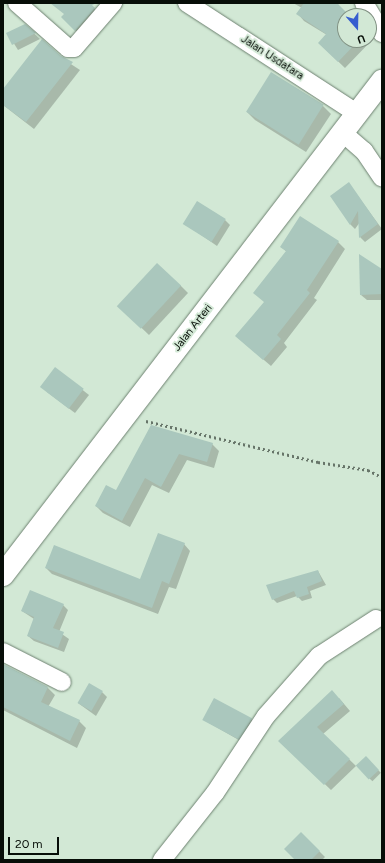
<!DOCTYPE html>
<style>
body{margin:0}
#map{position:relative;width:385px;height:863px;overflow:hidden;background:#d2e8d5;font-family:Figtree,sans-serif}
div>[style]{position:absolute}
.shadow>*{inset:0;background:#0003;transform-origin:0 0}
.building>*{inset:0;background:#aac7bd;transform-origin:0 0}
.path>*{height:2.5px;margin-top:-1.25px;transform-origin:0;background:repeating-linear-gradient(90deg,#677569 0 2px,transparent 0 5px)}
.roads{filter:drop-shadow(0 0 1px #6d8170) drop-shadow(0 0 1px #6d8170)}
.minor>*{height:18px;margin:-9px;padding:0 9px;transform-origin:9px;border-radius:9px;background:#fff}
.tertiary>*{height:22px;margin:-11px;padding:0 11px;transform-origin:11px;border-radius:11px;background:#fff}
span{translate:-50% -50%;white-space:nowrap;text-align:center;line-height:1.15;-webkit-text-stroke:3.5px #d2e8d5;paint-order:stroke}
.street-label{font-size:11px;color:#070e08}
.frame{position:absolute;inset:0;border:4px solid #070e08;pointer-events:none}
.north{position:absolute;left:337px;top:8px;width:40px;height:40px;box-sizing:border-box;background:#d2e8d5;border:1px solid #819183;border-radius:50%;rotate:160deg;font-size:11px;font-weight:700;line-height:16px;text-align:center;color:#070e08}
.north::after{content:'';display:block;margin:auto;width:14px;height:18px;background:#365ecf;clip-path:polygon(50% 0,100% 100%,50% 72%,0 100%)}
.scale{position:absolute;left:8px;top:837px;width:51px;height:18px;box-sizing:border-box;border:2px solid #070e08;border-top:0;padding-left:5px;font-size:12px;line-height:14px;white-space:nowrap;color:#070e08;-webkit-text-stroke:3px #d2e8d5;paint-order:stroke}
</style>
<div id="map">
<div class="shadow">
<i style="clip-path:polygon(52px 3px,88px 3px,99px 13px,80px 35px,62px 17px,65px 14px)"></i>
<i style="clip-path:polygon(293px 3px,339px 3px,338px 5px,349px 16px,345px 16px,345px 40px,369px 40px,369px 36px,373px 39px,345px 68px,319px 43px,327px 35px,304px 21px,298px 14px,302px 8px)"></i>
<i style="clip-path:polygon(25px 25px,40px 39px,18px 50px,8px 34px)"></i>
<i style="clip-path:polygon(60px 57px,80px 70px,34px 129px,3px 105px,3px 91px)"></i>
<i style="clip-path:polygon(323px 106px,331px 114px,306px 152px,255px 120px,247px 112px)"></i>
<i style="clip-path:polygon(349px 184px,382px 229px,365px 242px,360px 237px,360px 222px,355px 229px,350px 224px)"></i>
<i style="clip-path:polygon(225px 220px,230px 225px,217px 246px,184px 223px)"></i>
<i style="clip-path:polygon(338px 242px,345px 249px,314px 298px,317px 300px,284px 343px,287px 347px,271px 366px,236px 336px,265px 302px,287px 252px,281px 247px)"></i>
<i style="clip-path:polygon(382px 270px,382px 300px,367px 300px,361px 295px)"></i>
<i style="clip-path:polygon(180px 285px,188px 293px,149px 335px,127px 314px)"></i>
<i style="clip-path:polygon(56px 369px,89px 395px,75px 413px,47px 392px)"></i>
<i style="clip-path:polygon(151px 426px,212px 444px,219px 451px,214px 468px,187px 460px,169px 493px,152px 485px,130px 527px,103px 513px,96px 506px,117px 492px)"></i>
<i style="clip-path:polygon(184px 544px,190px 551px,176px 589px,169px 587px,158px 614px,52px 574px,46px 568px,141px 581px)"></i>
<i style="clip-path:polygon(318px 571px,326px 585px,310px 591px,312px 598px,302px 601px,297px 596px,277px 603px,273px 599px)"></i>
<i style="clip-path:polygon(63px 605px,68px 610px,59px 632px,69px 639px,64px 652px,34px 641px,28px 636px,34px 619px,22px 611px)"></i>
<i style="clip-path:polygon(3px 675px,48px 688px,55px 695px,48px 707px,79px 721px,86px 728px,77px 748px,3px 710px)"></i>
<i style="clip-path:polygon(102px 692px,107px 697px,96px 716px,78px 703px)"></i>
<i style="clip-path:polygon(339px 698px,350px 711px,323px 734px,356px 766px,331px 790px,280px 741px)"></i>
<i style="clip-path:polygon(251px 719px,256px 724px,244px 743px,204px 720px)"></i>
<i style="left:366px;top:758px;width:21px;height:12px;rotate:45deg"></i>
<i style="clip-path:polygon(301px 833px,325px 857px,322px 860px,296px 860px)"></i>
</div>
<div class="building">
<i style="clip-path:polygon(50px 3px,97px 3px,92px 5px,95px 8px,75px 31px,61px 17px,64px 14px)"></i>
<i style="clip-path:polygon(304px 3px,337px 3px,350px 16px,345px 16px,345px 40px,359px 40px,338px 62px,318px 43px,326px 34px,296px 14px)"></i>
<i style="clip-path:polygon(25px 24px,36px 33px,12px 45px,6px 33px)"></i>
<i style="clip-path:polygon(42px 39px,61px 56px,73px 62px,26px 122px,3px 105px,3px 89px)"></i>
<i style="left:271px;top:72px;width:62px;height:47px;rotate:32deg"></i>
<i style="clip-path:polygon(349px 182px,378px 224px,359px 238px,358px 211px,350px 225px,330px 196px)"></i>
<i style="left:197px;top:201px;width:34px;height:27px;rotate:32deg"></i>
<i style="clip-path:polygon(300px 216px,339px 241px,307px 290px,310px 293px,277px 335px,281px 339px,263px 360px,235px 336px,264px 302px,253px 293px,286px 251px,280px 247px)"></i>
<i style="clip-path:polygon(359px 254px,382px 269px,382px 294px,360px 295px)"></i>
<i style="left:157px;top:263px;width:33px;height:59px;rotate:43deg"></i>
<i style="left:55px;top:367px;width:36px;height:25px;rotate:37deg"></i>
<i style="clip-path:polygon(151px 425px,213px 443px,207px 462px,179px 454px,161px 487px,145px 478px,122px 521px,95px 506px,106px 485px,116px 490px)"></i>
<i style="clip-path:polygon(158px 533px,185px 543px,169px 584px,162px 581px,152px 608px,45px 568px,54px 545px,140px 579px)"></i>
<i style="clip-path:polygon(318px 570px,322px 581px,307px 587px,309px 594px,297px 598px,294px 591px,272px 600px,266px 585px)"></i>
<i style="clip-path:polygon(30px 590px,64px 604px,53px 628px,64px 632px,58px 648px,27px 636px,34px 617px,21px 611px)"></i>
<i style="clip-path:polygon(3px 664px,48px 687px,41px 702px,80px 720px,70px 741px,3px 707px)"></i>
<i style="left:89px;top:683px;width:16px;height:23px;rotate:30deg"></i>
<i style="clip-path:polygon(332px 690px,344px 704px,317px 727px,350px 759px,324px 785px,278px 741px)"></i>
<i style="left:214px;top:698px;width:43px;height:25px;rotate:28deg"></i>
<i style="left:366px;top:756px;width:19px;height:14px;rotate:47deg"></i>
<i style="clip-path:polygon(301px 832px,320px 851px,311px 860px,295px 860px,284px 849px)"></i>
</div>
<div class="path">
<i style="left:146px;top:421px;width:177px;rotate:13.4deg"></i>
<i style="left:318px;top:462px;width:51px;rotate:9.1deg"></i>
<i style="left:368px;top:470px;width:16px;rotate:27deg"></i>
</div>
<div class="roads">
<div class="minor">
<i style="left:17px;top:3px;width:68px;rotate:41.4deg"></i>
<i style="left:68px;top:48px;width:6px"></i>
<i style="left:74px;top:48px;width:60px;rotate:-49.1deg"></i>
<i style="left:187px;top:3px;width:204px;rotate:33deg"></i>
<i style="left:364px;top:3px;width:35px;rotate:59deg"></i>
<i style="left:343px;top:133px;width:28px;rotate:41deg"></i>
<i style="left:364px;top:151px;width:32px;rotate:56deg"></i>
<i style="left:3px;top:652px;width:66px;rotate:27deg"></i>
<i style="left:162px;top:860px;width:85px;rotate:-51.7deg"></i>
<i style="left:215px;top:793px;width:92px;rotate:-56.5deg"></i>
<i style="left:266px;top:716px;width:80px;rotate:-48.5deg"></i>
<i style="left:319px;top:656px;width:68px;rotate:-33deg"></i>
</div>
<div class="tertiary">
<i style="left:3px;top:575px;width:623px;rotate:-52.5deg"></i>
</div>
</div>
<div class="street-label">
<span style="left:272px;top:58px;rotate:33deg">Jalan Usdatara</span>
<span style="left:193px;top:328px;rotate:-52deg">Jalan Arteri</span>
</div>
<div class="frame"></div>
<div class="north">U</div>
<div class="scale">20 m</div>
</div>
